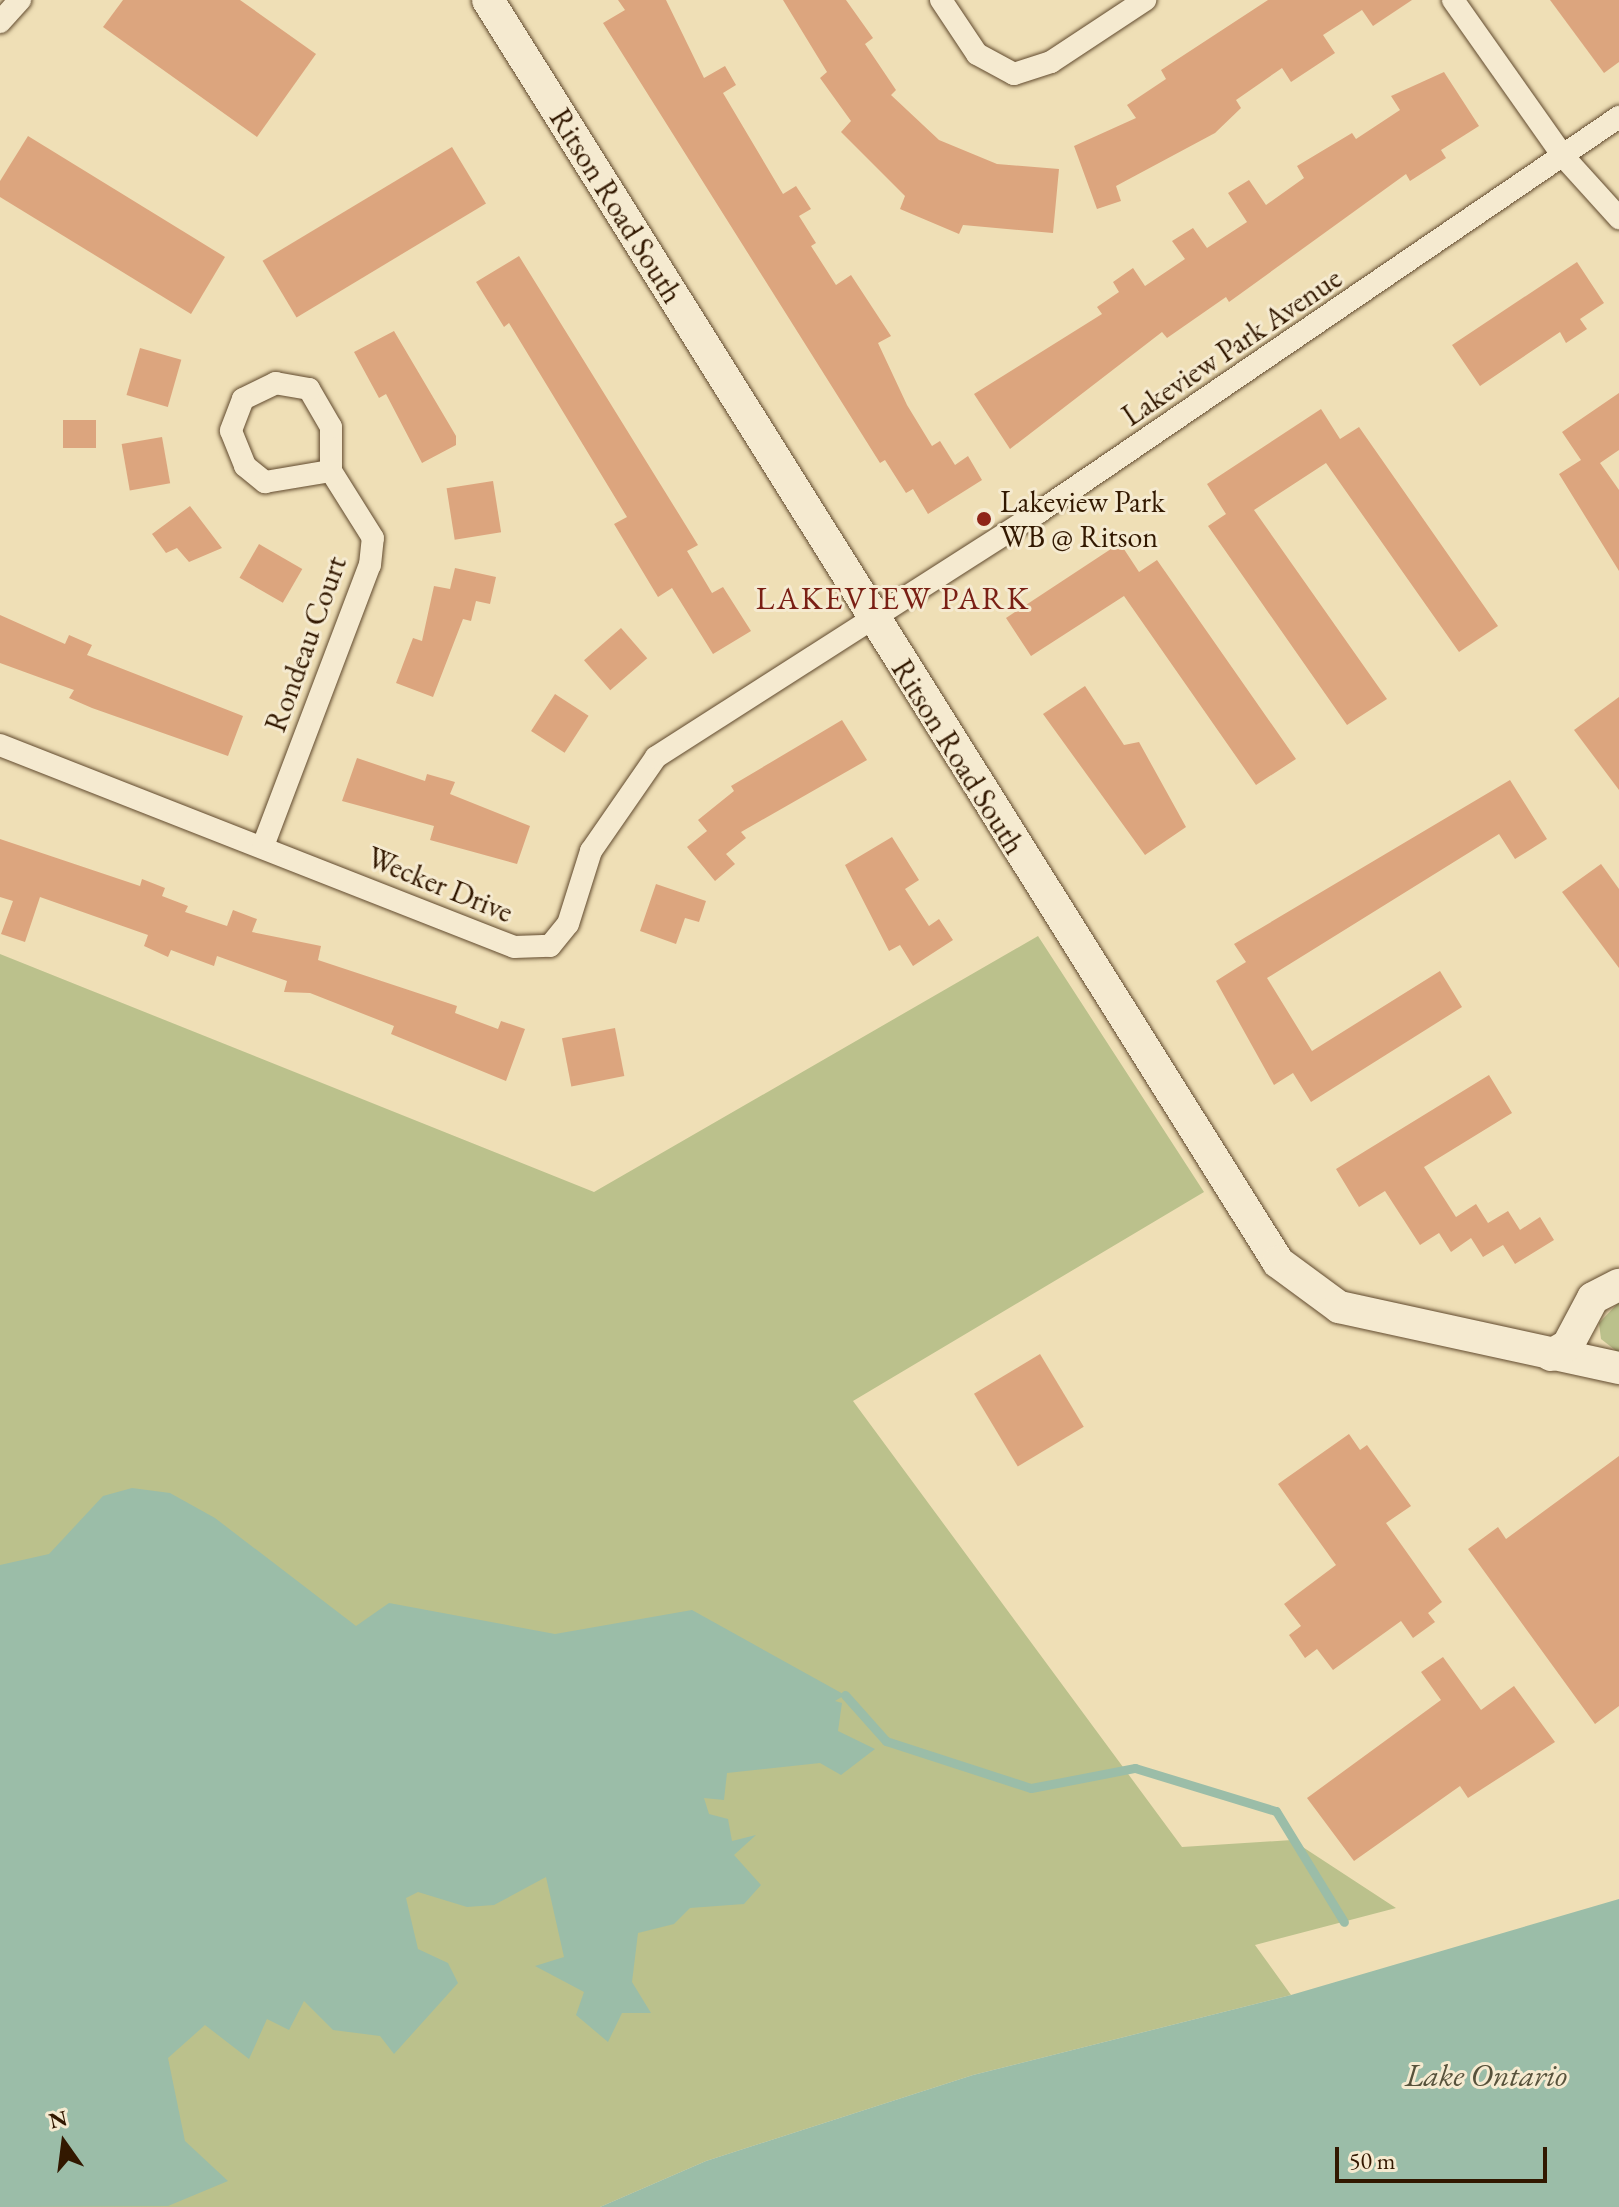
<!DOCTYPE html>
<style>
body{margin:0}
#map{position:relative;width:1619px;height:2207px;overflow:hidden;background:#efdfb6;font-family:"EB Garamond",serif}
div>[style]{position:absolute}
.green>*{inset:0;background:#bbc18c}
.water>*{inset:0;background:#9bbda8}
.stream>*{height:9px;margin:-4.5px;padding:0 4.5px;transform-origin:4.5px;border-radius:4.5px;background:#9bbda8}
.building>*{inset:0;background:#dca57e;transform-origin:0 0}
.roads{filter:drop-shadow(0 0 2px #614a2e) drop-shadow(0 0 2px #614a2e)}
.street>*{height:22px;margin:-11px;padding:0 11px;transform-origin:11px;border-radius:11px;background:#f5ead0}
.secondary>*{height:32px;margin:-16px;padding:0 16px;transform-origin:16px;border-radius:16px;background:#f5ead0}
.dots>*{width:22px;height:22px;translate:-50% -50%;box-sizing:border-box;border:4px solid #f5ead0;border-radius:50%}
span{translate:-50% -50%;white-space:nowrap;text-align:center;line-height:1.15;-webkit-text-stroke:6px #f5ead0;paint-order:stroke}
.street-label{font-size:30px;color:#321800}
.poi-label{font-size:30px;color:#321800}
.left{translate:0 -50%;text-align:left}
.neighbourhood-label{font-size:32px;color:#7a1f14;letter-spacing:2px}
.water-label{font-size:32px;color:#57523b;font-style:italic}
.north{position:absolute;left:24px;top:2103px;width:80px;height:80px;-webkit-text-stroke:6px #f5ead0;paint-order:stroke;rotate:346deg;font-size:22px;font-weight:700;line-height:32px;text-align:center;color:#321800}
.north::after{content:'';display:block;margin:auto;width:28px;height:36px;background:#321800;clip-path:polygon(50% 0,100% 100%,50% 72%,0 100%)}
.scale{position:absolute;left:1335px;top:2147px;width:212px;height:36px;box-sizing:border-box;border:4px solid #321800;border-top:0;padding-left:10px;font-size:24px;line-height:28px;white-space:nowrap;color:#321800;-webkit-text-stroke:6px #f5ead0;paint-order:stroke}
</style>
<div id="map">
<div class="green">
<i style="clip-path:polygon(1038px 936px,1204px 1192px,853px 1401px,1182px 1847px,1292px 1840px,1396px 1908px,1255px 1945px,1291px 1995px,973px 2075px,706px 2161px,600px 2207px,0 2207px,0 954px,594px 1192px)"></i>
<i style="clip-path:polygon(1619px 1302px,1619px 1353px,1601px 1339px,1599px 1323px)"></i>
</div>
<div class="water">
<i style="clip-path:polygon(132px 1488px,170px 1493px,215px 1518px,356px 1626px,389px 1603px,555px 1634px,692px 1610px,845px 1695px,835px 1701px,842px 1703px,838px 1731px,875px 1749px,841px 1775px,820px 1763px,727px 1773px,724px 1800px,704px 1798px,709px 1814px,728px 1819px,732px 1841px,756px 1835px,734px 1855px,761px 1885px,744px 1904px,690px 1908px,674px 1924px,638px 1933px,632px 1982px,651px 2013px,622px 2013px,608px 2042px,576px 2015px,584px 1992px,535px 1966px,564px 1957px,546px 1877px,494px 1905px,467px 1907px,418px 1892px,406px 1898px,418px 1949px,448px 1963px,458px 1983px,394px 2054px,380px 2036px,333px 2030px,304px 2001px,289px 2030px,267px 2019px,249px 2059px,205px 2025px,168px 2058px,185px 2141px,228px 2181px,168px 2206px,0 2207px,0 1565px,49px 1554px,103px 1496px)"></i>
<i style="clip-path:polygon(1619px 1899px,1619px 2207px,600px 2207px,706px 2161px,973px 2075px,1291px 1995px)"></i>
</div>
<div class="stream">
<i style="left:845px;top:1695px;width:62px;rotate:48.3deg"></i>
<i style="left:886px;top:1741px;width:152px;rotate:18deg"></i>
<i style="left:1031px;top:1788px;width:106px;rotate:-10.9deg"></i>
<i style="left:1135px;top:1768px;width:147px;rotate:17deg"></i>
<i style="left:1276px;top:1811px;width:130px;rotate:58.5deg"></i>
</div>
<div class="building">
<i style="clip-path:polygon(123px 0,240px 0,316px 54px,257px 137px,103px 27px)"></i>
<i style="clip-path:polygon(618px 0,666px 0,704px 78px,725px 66px,736px 85px,723px 93px,783px 194px,796px 186px,811px 209px,799px 216px,816px 243px,811px 246px,836px 285px,851px 275px,891px 336px,878px 343px,907px 405px,932px 446px,940px 441px,955px 465px,968px 456px,982px 480px,928px 514px,913px 489px,906px 493px,885px 460px,880px 463px,603px 23px,625px 10px)"></i>
<i style="clip-path:polygon(783px 0,846px 0,873px 38px,865px 44px,896px 90px,891px 95px,939px 140px,997px 164px,1059px 169px,1053px 233px,963px 225px,959px 234px,900px 209px,905px 196px,841px 132px,851px 121px,820px 78px,827px 72px)"></i>
<i style="clip-path:polygon(1268px 0,1412px 0,1373px 26px,1362px 10px,1323px 35px,1335px 53px,1291px 82px,1282px 68px,1236px 100px,1241px 108px,1215px 133px,1116px 186px,1121px 201px,1097px 209px,1074px 146px,1136px 118px,1127px 105px,1166px 79px,1161px 70px)"></i>
<i style="clip-path:polygon(1550px 0,1619px 0,1619px 62px,1604px 73px)"></i>
<i style="clip-path:polygon(1444px 72px,1479px 126px,1441px 150px,1446px 158px,1410px 181px,1406px 174px,1229px 302px,1226px 297px,1167px 338px,1162px 332px,1010px 449px,974px 394px,1102px 314px,1097px 307px,1119px 292px,1113px 282px,1133px 268px,1145px 286px,1185px 259px,1172px 241px,1193px 228px,1207px 248px,1247px 222px,1228px 193px,1249px 180px,1266px 205px,1304px 178px,1297px 166px,1352px 133px,1356px 139px,1400px 110px,1391px 96px)"></i>
<i style="clip-path:polygon(28px 136px,225px 257px,191px 314px,0 197px,0 181px)"></i>
<i style="left:452px;top:147px;width:66px;height:221px;rotate:59deg"></i>
<i style="clip-path:polygon(519px 256px,698px 545px,687px 551px,712px 593px,723px 587px,751px 631px,713px 654px,672px 588px,658px 597px,614px 524px,627px 517px,509px 323px,504px 327px,476px 282px)"></i>
<i style="clip-path:polygon(1577px 262px,1604px 303px,1580px 319px,1587px 329px,1566px 343px,1560px 332px,1480px 386px,1452px 345px)"></i>
<i style="clip-path:polygon(394px 331px,456px 436px,456px 445px,422px 463px,386px 394px,379px 398px,354px 352px)"></i>
<i style="left:140px;top:348px;width:43px;height:49px;rotate:16deg"></i>
<i style="clip-path:polygon(1619px 393px,1619px 450px,1600px 463px,1619px 490px,1619px 571px,1559px 474px,1581px 460px,1562px 432px)"></i>
<i style="clip-path:polygon(1321px 409px,1340px 439px,1359px 427px,1498px 626px,1459px 652px,1326px 463px,1254px 510px,1387px 699px,1347px 725px,1208px 526px,1226px 514px,1207px 484px)"></i>
<i style="left:63px;top:420px;width:33px;height:28px"></i>
<i style="left:162px;top:437px;width:47px;height:41px;rotate:80deg"></i>
<i style="left:493px;top:481px;width:52px;height:47px;rotate:81deg"></i>
<i style="clip-path:polygon(190px 506px,222px 548px,189px 562px,177px 548px,166px 553px,152px 534px)"></i>
<i style="clip-path:polygon(1120px 543px,1139px 572px,1157px 560px,1296px 759px,1256px 785px,1124px 596px,1031px 656px,1006px 618px)"></i>
<i style="left:259px;top:544px;width:50px;height:39px;rotate:30deg"></i>
<i style="clip-path:polygon(455px 568px,496px 577px,490px 604px,476px 601px,471px 621px,463px 619px,433px 697px,396px 683px,413px 638px,422px 641px,434px 586px,450px 589px)"></i>
<i style="clip-path:polygon(0 615px,65px 644px,69px 635px,92px 645px,87px 655px,243px 716px,228px 756px,92px 708px,69px 698px,74px 690px,0 663px)"></i>
<i style="left:621px;top:628px;width:40px;height:49px;rotate:49deg"></i>
<i style="clip-path:polygon(1085px 686px,1124px 745px,1139px 742px,1186px 827px,1145px 855px,1043px 714px)"></i>
<i style="left:555px;top:694px;width:40px;height:44px;rotate:33deg"></i>
<i style="clip-path:polygon(1619px 697px,1619px 790px,1574px 730px)"></i>
<i style="clip-path:polygon(842px 720px,867px 760px,741px 832px,746px 838px,726px 854px,735px 864px,715px 881px,687px 847px,707px 831px,698px 820px,734px 791px,731px 786px)"></i>
<i style="clip-path:polygon(357px 758px,425px 781px,427px 774px,455px 782px,450px 794px,530px 826px,517px 864px,430px 840px,434px 826px,342px 801px)"></i>
<i style="clip-path:polygon(1510px 780px,1547px 839px,1515px 859px,1499px 834px,1267px 978px,1312px 1051px,1440px 971px,1462px 1007px,1311px 1102px,1293px 1073px,1274px 1085px,1216px 981px,1246px 962px,1234px 944px)"></i>
<i style="clip-path:polygon(892px 837px,919px 880px,905px 889px,929px 926px,939px 919px,953px 940px,913px 966px,900px 945px,889px 951px,845px 865px)"></i>
<i style="clip-path:polygon(0 839px,140px 886px,142px 879px,165px 888px,162px 896px,188px 906px,185px 912px,227px 926px,233px 910px,257px 919px,252px 932px,321px 946px,318px 960px,457px 1006px,455px 1013px,498px 1029px,501px 1021px,525px 1029px,506px 1081px,391px 1034px,394px 1026px,310px 993px,284px 992px,287px 981px,217px 956px,214px 966px,171px 950px,168px 957px,144px 946px,148px 935px,40px 897px,25px 942px,1px 934px,13px 901px,0 897px)"></i>
<i style="clip-path:polygon(1601px 864px,1619px 889px,1619px 968px,1562px 892px)"></i>
<i style="clip-path:polygon(656px 884px,706px 901px,699px 922px,685px 918px,676px 944px,640px 931px)"></i>
<i style="left:615px;top:1028px;width:49px;height:54px;rotate:79deg"></i>
<i style="clip-path:polygon(1489px 1075px,1512px 1113px,1424px 1167px,1456px 1217px,1476px 1204px,1488px 1223px,1508px 1211px,1520px 1230px,1540px 1217px,1554px 1240px,1515px 1264px,1503px 1245px,1483px 1257px,1471px 1238px,1451px 1252px,1439px 1233px,1420px 1245px,1385px 1191px,1359px 1207px,1336px 1169px)"></i>
<i style="left:1040px;top:1354px;width:85px;height:77px;rotate:59deg"></i>
<i style="clip-path:polygon(1349px 1434px,1360px 1450px,1367px 1445px,1411px 1506px,1386px 1523px,1442px 1602px,1428px 1613px,1435px 1622px,1413px 1638px,1401px 1621px,1333px 1670px,1317px 1649px,1305px 1658px,1289px 1635px,1301px 1626px,1284px 1604px,1336px 1565px,1278px 1484px)"></i>
<i style="clip-path:polygon(1619px 1456px,1619px 1706px,1595px 1724px,1468px 1549px,1498px 1527px,1506px 1539px)"></i>
<i style="clip-path:polygon(1443px 1657px,1481px 1710px,1514px 1686px,1555px 1742px,1468px 1798px,1460px 1786px,1354px 1861px,1307px 1798px,1441px 1700px,1421px 1672px)"></i>
</div>
<div class="roads">
<div class="street">
<i style="left:941px;top:0;width:65px;rotate:56.3deg"></i>
<i style="left:977px;top:54px;width:42px;rotate:28.4deg"></i>
<i style="left:1014px;top:74px;width:39px;rotate:-18deg"></i>
<i style="left:1051px;top:62px;width:113px;rotate:-33.4deg"></i>
<i style="left:1453px;top:0;width:191px;rotate:54.8deg"></i>
<i style="left:1563px;top:156px;width:84px;rotate:47.9deg"></i>
<i style="left:0;top:22px;width:30px;rotate:-48deg"></i>
<i style="left:0;top:745px;width:552px;rotate:21.45deg"></i>
<i style="left:514px;top:947px;width:36px;rotate:-2deg"></i>
<i style="left:550px;top:946px;width:28px;rotate:-51deg"></i>
<i style="left:568px;top:924px;width:77px;rotate:-72.5deg"></i>
<i style="left:591px;top:851px;width:114px;rotate:-55.3deg"></i>
<i style="left:656px;top:757px;width:455px;rotate:-32.6deg"></i>
<i style="left:1039px;top:512px;width:702px;rotate:-34.26deg"></i>
<i style="left:263px;top:846px;width:301px;rotate:-69.2deg"></i>
<i style="left:370px;top:565px;width:27px;rotate:-84deg"></i>
<i style="left:373px;top:538px;width:79px;rotate:-122.1deg"></i>
<i style="left:331px;top:471px;width:44px;rotate:-90deg"></i>
<i style="left:331px;top:427px;width:44px;rotate:-120.1deg"></i>
<i style="left:309px;top:389px;width:34px;rotate:-170deg"></i>
<i style="left:276px;top:383px;width:37px;rotate:154deg"></i>
<i style="left:243px;top:399px;width:34px;rotate:111deg"></i>
<i style="left:231px;top:431px;width:38px;rotate:68deg"></i>
<i style="left:245px;top:466px;width:26px;rotate:39deg"></i>
<i style="left:265px;top:482px;width:67px;rotate:-9.5deg"></i>
</div>
<div class="secondary">
<i style="left:488px;top:0;width:1489px;rotate:57.95deg"></i>
<i style="left:1278px;top:1262px;width:76px;rotate:36.4deg"></i>
<i style="left:1339px;top:1307px;width:287px;rotate:12.3deg"></i>
<i style="left:1551px;top:1355px;width:20px;rotate:-30deg"></i>
<i style="left:1568px;top:1345px;width:53px;rotate:-62deg"></i>
<i style="left:1593px;top:1298px;width:29px;rotate:-27deg"></i>
</div>
</div>
<div class="dots">
<i style="left:984px;top:519px;background:#8f2418"></i>
</div>
<div class="street-label">
<span style="left:616px;top:206px;rotate:58deg">Ritson Road South</span>
<span style="left:1232px;top:347px;rotate:-34deg">Lakeview Park Avenue</span>
<span style="left:306px;top:644px;rotate:-70deg">Rondeau Court</span>
<span style="left:958px;top:757px;rotate:58deg">Ritson Road South</span>
<span style="left:440px;top:885px;rotate:22deg">Wecker Drive</span>
</div>
<div class="poi-label">
<span class="left" style="left:1000px;top:519px">Lakeview Park<br>WB @ Ritson</span>
</div>
<div class="neighbourhood-label">
<span style="left:893px;top:598px">LAKEVIEW PARK</span>
</div>
<div class="water-label">
<span style="left:1486px;top:2075px">Lake Ontario</span>
</div>
<div class="north">N</div>
<div class="scale">50 m</div>
</div>
